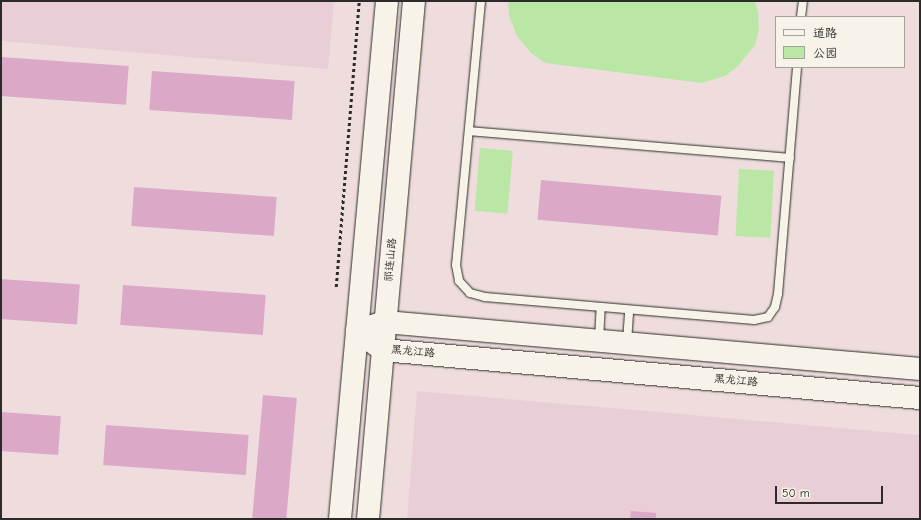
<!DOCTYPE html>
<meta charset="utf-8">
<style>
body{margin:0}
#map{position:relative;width:921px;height:520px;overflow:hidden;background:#efddde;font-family:"Comic Neue","LXGW WenKai TC",sans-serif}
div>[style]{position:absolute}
.built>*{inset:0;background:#e9cdd7}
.green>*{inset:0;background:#bae7a5;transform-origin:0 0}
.building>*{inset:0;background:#dba9c7;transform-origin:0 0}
.path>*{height:2.5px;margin-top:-1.25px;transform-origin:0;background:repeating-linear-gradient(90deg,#2b2b2b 0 3px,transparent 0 6px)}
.roads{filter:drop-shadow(0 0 1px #2b2b2b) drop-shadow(0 0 1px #2b2b2b)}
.service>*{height:8px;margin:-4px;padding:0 4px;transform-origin:4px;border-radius:4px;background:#f7f3e8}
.secondary>*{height:22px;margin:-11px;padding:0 11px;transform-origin:11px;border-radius:11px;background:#f7f3e8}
span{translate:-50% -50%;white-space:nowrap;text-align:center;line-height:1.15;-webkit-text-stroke:3px #f7f3e8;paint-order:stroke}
.street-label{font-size:11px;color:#2b2b2b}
.frame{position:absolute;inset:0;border:2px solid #2b2b2b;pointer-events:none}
.legend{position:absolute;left:775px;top:16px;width:130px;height:52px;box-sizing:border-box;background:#f7f3e8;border:1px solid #a5a39c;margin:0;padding:5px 7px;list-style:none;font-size:12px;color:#2b2b2b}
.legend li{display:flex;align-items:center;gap:8px;height:20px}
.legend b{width:20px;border:1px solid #a5a39c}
.scale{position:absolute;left:775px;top:486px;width:108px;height:18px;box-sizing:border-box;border:2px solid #2b2b2b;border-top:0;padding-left:5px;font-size:12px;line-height:14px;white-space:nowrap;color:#2b2b2b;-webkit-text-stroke:3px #f7f3e8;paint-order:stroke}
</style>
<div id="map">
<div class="built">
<i style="clip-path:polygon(1px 1px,334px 1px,328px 69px,1px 41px)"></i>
<i style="clip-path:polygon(417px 391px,920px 435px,920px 519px,407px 519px)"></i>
</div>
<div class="green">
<i style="clip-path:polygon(508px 1px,755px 1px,758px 12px,759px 30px,755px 45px,738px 66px,725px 76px,702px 83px,545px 63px,531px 53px,517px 36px,509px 16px)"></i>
<i style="left:480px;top:148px;width:33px;height:63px;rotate:5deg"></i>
<i style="left:739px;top:169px;width:35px;height:67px;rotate:3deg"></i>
</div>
<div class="building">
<i style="left:1px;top:57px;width:128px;height:39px;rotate:4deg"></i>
<i style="left:152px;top:71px;width:143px;height:39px;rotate:4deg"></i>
<i style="left:541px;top:180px;width:181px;height:40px;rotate:5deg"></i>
<i style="left:134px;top:187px;width:143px;height:39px;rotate:4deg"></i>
<i style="left:1px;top:279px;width:79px;height:40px;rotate:4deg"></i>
<i style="left:123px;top:285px;width:143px;height:40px;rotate:4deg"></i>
<i style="left:263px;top:395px;width:34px;height:125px;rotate:5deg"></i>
<i style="left:1px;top:412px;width:60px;height:39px;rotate:4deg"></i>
<i style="left:106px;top:425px;width:143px;height:40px;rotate:4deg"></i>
<i style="clip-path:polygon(631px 511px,656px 513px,656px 519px,630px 519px)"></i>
</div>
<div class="path">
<i style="left:336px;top:287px;width:287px;rotate:-85.4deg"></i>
</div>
<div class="roads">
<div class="service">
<i style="left:481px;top:1px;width:265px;rotate:95.4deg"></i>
<i style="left:456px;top:265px;width:16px;rotate:79deg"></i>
<i style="left:459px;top:281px;width:16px;rotate:47deg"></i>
<i style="left:470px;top:293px;width:16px;rotate:15deg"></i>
<i style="left:485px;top:297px;width:270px;rotate:4.9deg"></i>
<i style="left:754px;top:320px;width:14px;rotate:-12deg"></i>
<i style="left:768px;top:317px;width:12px;rotate:-55deg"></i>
<i style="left:775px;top:307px;width:13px;rotate:-77deg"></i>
<i style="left:778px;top:294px;width:228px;rotate:-85.2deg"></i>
<i style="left:801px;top:17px;width:16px;rotate:-83deg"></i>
<i style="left:469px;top:131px;width:322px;rotate:4.8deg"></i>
<i style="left:599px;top:340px;width:33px;rotate:-87deg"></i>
<i style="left:627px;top:342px;width:32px;rotate:-86deg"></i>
</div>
<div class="secondary">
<i style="left:357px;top:331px;width:32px;rotate:36deg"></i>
<i style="left:383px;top:350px;width:539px;rotate:5.11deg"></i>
<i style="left:357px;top:331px;width:29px;rotate:-18deg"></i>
<i style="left:385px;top:322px;width:537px;rotate:5.02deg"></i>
<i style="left:340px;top:519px;width:520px;rotate:-84.82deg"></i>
<i style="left:368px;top:519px;width:520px;rotate:-84.93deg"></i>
</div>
</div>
<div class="street-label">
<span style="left:391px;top:260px;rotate:-85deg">祁连山路</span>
<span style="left:413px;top:352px;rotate:5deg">黑龙江路</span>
<span style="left:736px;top:381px;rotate:5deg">黑龙江路</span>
</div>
<div class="frame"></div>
<ul class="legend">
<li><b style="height:5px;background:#f7f3e8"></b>道路</li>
<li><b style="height:11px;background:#bae7a5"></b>公园</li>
</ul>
<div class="scale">50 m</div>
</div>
